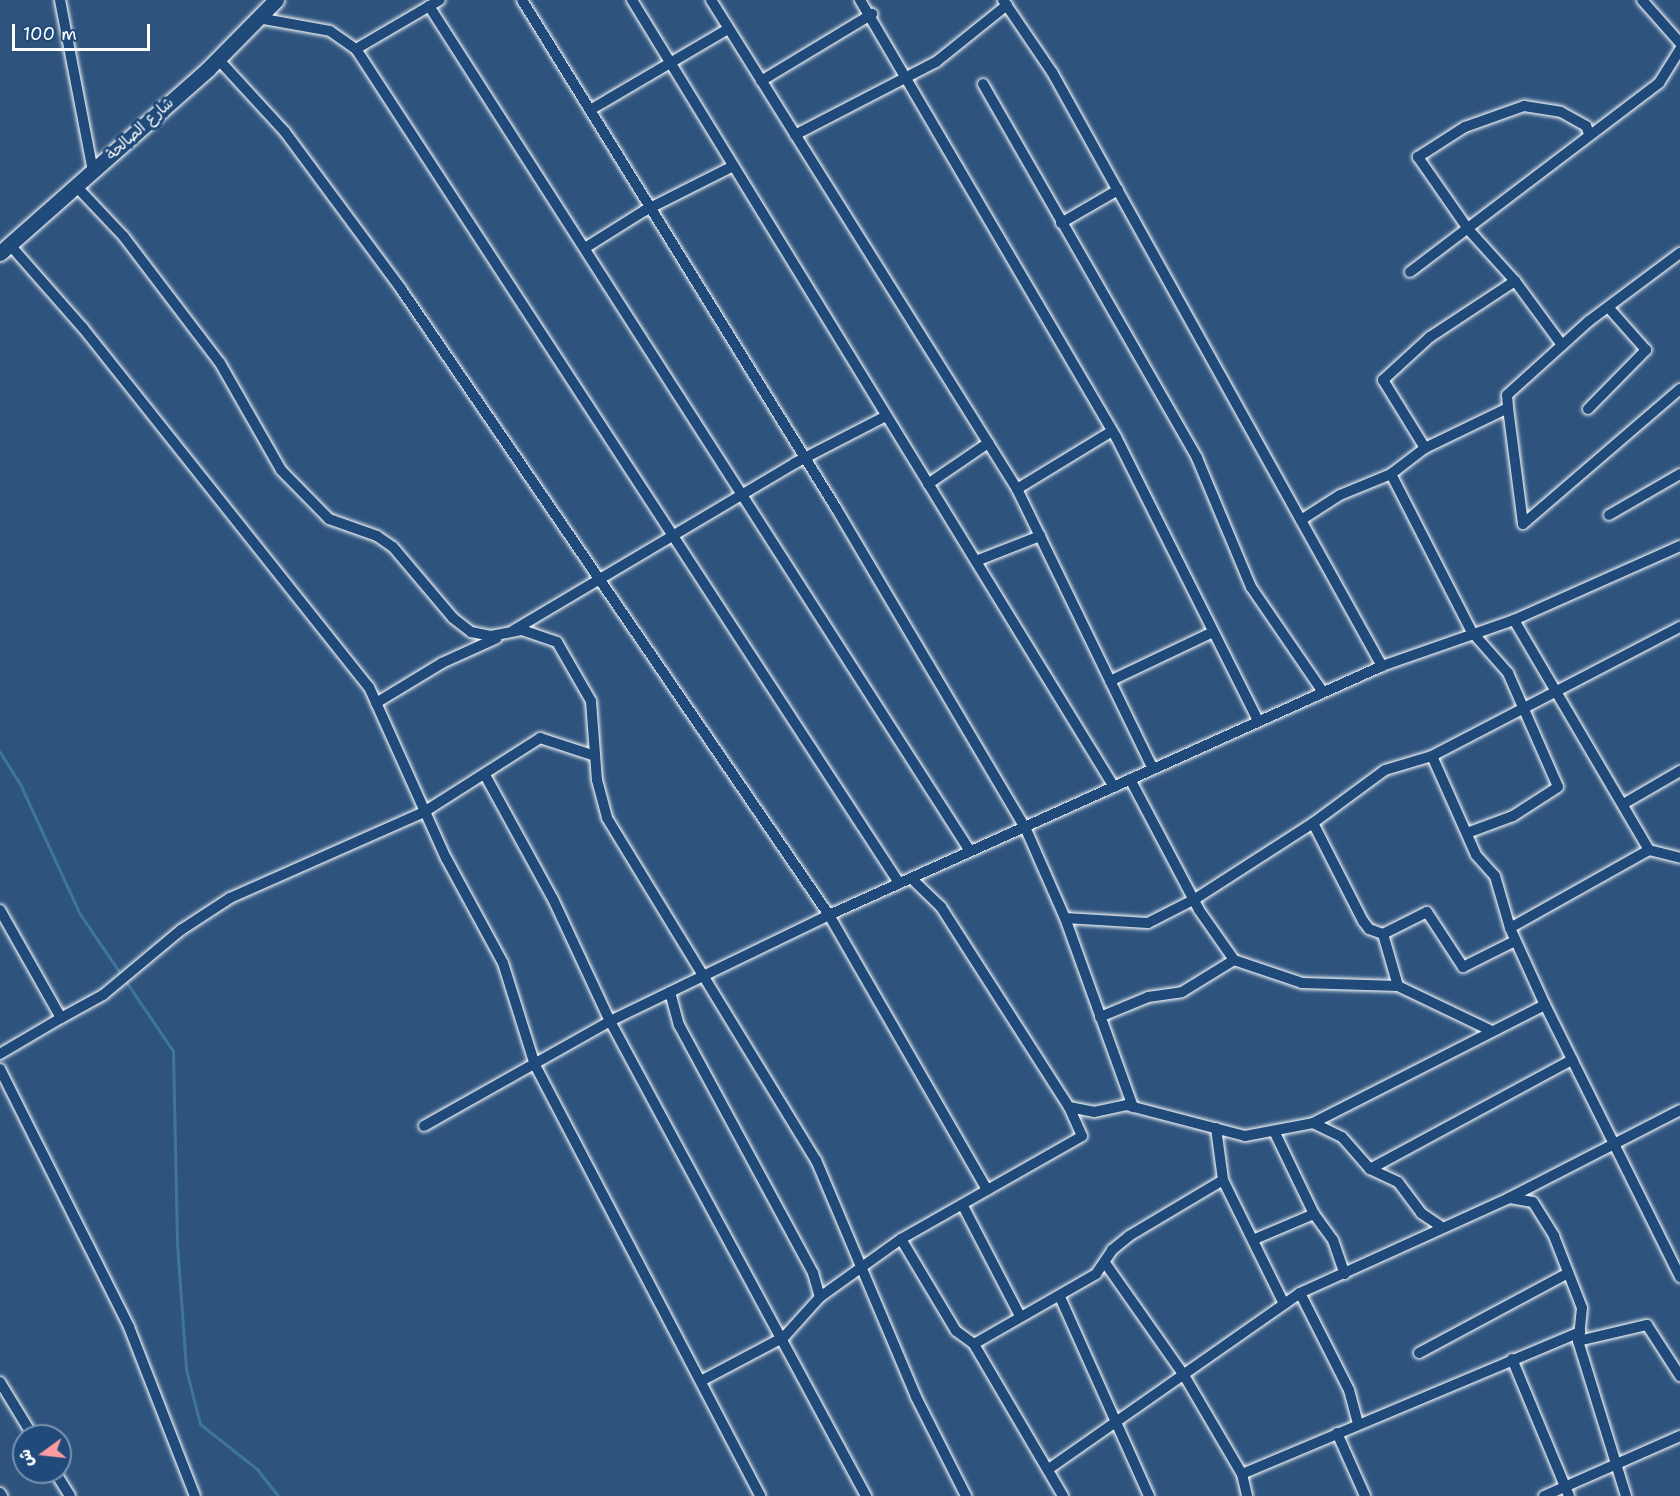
<!DOCTYPE html>
<meta charset="utf-8">
<style>
body{margin:0}
#map{position:relative;width:1680px;height:1496px;overflow:hidden;background:#2e537d;font-family:"Shantell Sans","Playpen Sans Arabic",sans-serif}
div>[style]{position:absolute}
.stream>*{height:3px;margin:-1.5px;padding:0 1.5px;transform-origin:1.5px;border-radius:1.5px;background:#3f759c}
.roads{filter:drop-shadow(0 0 2px #fff) drop-shadow(0 0 2px #fff)}
.minor>*{height:10px;margin:-5px;padding:0 5px;transform-origin:5px;border-radius:5px;background:#1f4a7a}
.secondary>*{height:15px;margin:-7.5px;padding:0 7.5px;transform-origin:7.5px;border-radius:7.5px;background:#1f4a7a}
span{translate:-50% -50%;white-space:nowrap;text-align:center;line-height:1.15;-webkit-text-stroke:6px #1f4a7a;paint-order:stroke}
.street-label{font-size:15px;color:#fff}
.north{position:absolute;left:12px;top:1424px;width:60px;height:60px;box-sizing:border-box;background:#1f4a7a;border:2px solid #7992af;border-radius:50%;rotate:255deg;font-size:16px;font-weight:700;line-height:24px;text-align:center;color:#fff}
.north::after{content:'';display:block;margin:auto;width:21px;height:27px;background:#ff9aa2;clip-path:polygon(50% 0,100% 100%,50% 72%,0 100%)}
.scale{position:absolute;left:12px;top:24px;width:138px;height:27px;box-sizing:border-box;border:3px solid #fff;border-top:0;padding-left:8px;font-size:18px;line-height:21px;white-space:nowrap;color:#fff;-webkit-text-stroke:4px #1f4a7a;paint-order:stroke}
</style>
<div id="map">
<div class="stream">
<i style="left:0;top:752px;width:40px;rotate:58deg"></i>
<i style="left:21px;top:786px;width:141px;rotate:65.3deg"></i>
<i style="left:80px;top:914px;width:166px;rotate:55.8deg"></i>
<i style="left:173px;top:1051px;width:192px;rotate:88.8deg"></i>
<i style="left:177px;top:1243px;width:126px;rotate:85.9deg"></i>
<i style="left:186px;top:1369px;width:57px;rotate:75.7deg"></i>
<i style="left:200px;top:1424px;width:73px;rotate:38.3deg"></i>
<i style="left:257px;top:1469px;width:34px;rotate:52deg"></i>
</div>
<div class="roads">
<div class="minor">
<i style="left:60px;top:0;width:174px;rotate:79.1deg"></i>
<i style="left:522px;top:0;width:597px;rotate:58.28deg"></i>
<i style="left:836px;top:508px;width:371px;rotate:59.4deg"></i>
<i style="left:1025px;top:827px;width:99px;rotate:66.3deg"></i>
<i style="left:1065px;top:918px;width:201px;rotate:70.2deg"></i>
<i style="left:632px;top:0;width:923px;rotate:58.51deg"></i>
<i style="left:711px;top:0;width:577px;rotate:57.96deg"></i>
<i style="left:1017px;top:489px;width:311px;rotate:64.1deg"></i>
<i style="left:860px;top:0;width:506px;rotate:59.64deg"></i>
<i style="left:1116px;top:437px;width:318px;rotate:63.4deg"></i>
<i style="left:1003px;top:0;width:87px;rotate:55.8deg"></i>
<i style="left:1052px;top:72px;width:680px;rotate:60.95deg"></i>
<i style="left:1642px;top:0;width:57px;rotate:48.5deg"></i>
<i style="left:429px;top:6px;width:1003px;rotate:57.37deg"></i>
<i style="left:258px;top:18px;width:73px;rotate:10.2deg"></i>
<i style="left:330px;top:31px;width:32px;rotate:35deg"></i>
<i style="left:356px;top:49px;width:995px;rotate:56.93deg"></i>
<i style="left:356px;top:49px;width:97px;rotate:-30.3deg"></i>
<i style="left:218px;top:59px;width:99px;rotate:47.5deg"></i>
<i style="left:285px;top:132px;width:195px;rotate:53.5deg"></i>
<i style="left:401px;top:289px;width:758px;rotate:55.64deg"></i>
<i style="left:829px;top:915px;width:317px;rotate:60.1deg"></i>
<i style="left:761px;top:81px;width:130px;rotate:-31.1deg"></i>
<i style="left:983px;top:84px;width:431px;rotate:60.2deg"></i>
<i style="left:1197px;top:458px;width:140px;rotate:67.3deg"></i>
<i style="left:1251px;top:587px;width:127px;rotate:55.6deg"></i>
<i style="left:590px;top:110px;width:160px;rotate:-30.4deg"></i>
<i style="left:795px;top:135px;width:159px;rotate:-27.4deg"></i>
<i style="left:936px;top:62px;width:91px;rotate:-38.8deg"></i>
<i style="left:76px;top:186px;width:70px;rotate:46.7deg"></i>
<i style="left:124px;top:237px;width:158px;rotate:52.7deg"></i>
<i style="left:220px;top:363px;width:123px;rotate:60.3deg"></i>
<i style="left:281px;top:470px;width:69px;rotate:45.6deg"></i>
<i style="left:329px;top:519px;width:51px;rotate:19.5deg"></i>
<i style="left:377px;top:536px;width:19px;rotate:35deg"></i>
<i style="left:393px;top:547px;width:93px;rotate:49.8deg"></i>
<i style="left:453px;top:618px;width:23px;rotate:38deg"></i>
<i style="left:471px;top:632px;width:20px;rotate:11deg"></i>
<i style="left:491px;top:636px;width:32px;rotate:-11deg"></i>
<i style="left:522px;top:630px;width:37px;rotate:19deg"></i>
<i style="left:557px;top:642px;width:68px;rotate:60deg"></i>
<i style="left:591px;top:701px;width:79px;rotate:85.7deg"></i>
<i style="left:597px;top:780px;width:39px;rotate:75deg"></i>
<i style="left:607px;top:818px;width:401px;rotate:58.6deg"></i>
<i style="left:816px;top:1160px;width:257px;rotate:67.1deg"></i>
<i style="left:916px;top:1397px;width:111px;rotate:63.2deg"></i>
<i style="left:1061px;top:223px;width:66px;rotate:-30.1deg"></i>
<i style="left:10px;top:245px;width:111px;rotate:48.7deg"></i>
<i style="left:83px;top:328px;width:459px;rotate:51.5deg"></i>
<i style="left:369px;top:687px;width:188px;rotate:65.8deg"></i>
<i style="left:446px;top:858px;width:119px;rotate:61.5deg"></i>
<i style="left:503px;top:963px;width:107px;rotate:72.6deg"></i>
<i style="left:535px;top:1065px;width:486px;rotate:62.4deg"></i>
<i style="left:585px;top:248px;width:70px;rotate:-32.1deg"></i>
<i style="left:644px;top:211px;width:100px;rotate:-26.8deg"></i>
<i style="left:1410px;top:272px;width:313px;rotate:-37.2deg"></i>
<i style="left:1659px;top:83px;width:40px;rotate:-58deg"></i>
<i style="left:1562px;top:345px;width:79px;rotate:-126.3deg"></i>
<i style="left:1515px;top:281px;width:70px;rotate:-132.1deg"></i>
<i style="left:1468px;top:229px;width:88px;rotate:-124.8deg"></i>
<i style="left:1418px;top:157px;width:56px;rotate:-32.6deg"></i>
<i style="left:1465px;top:127px;width:63px;rotate:-19.6deg"></i>
<i style="left:1524px;top:106px;width:37px;rotate:9deg"></i>
<i style="left:1561px;top:112px;width:29px;rotate:29deg"></i>
<i style="left:1586px;top:126px;width:9px;rotate:69deg"></i>
<i style="left:1508px;top:408px;width:13px;rotate:-94deg"></i>
<i style="left:1507px;top:395px;width:110px;rotate:-42.1deg"></i>
<i style="left:1589px;top:321px;width:114px;rotate:-36.8deg"></i>
<i style="left:1588px;top:409px;width:83px;rotate:-45.5deg"></i>
<i style="left:1646px;top:350px;width:57px;rotate:-131.5deg"></i>
<i style="left:1425px;top:448px;width:80px;rotate:-121.7deg"></i>
<i style="left:1383px;top:380px;width:64px;rotate:-42.5deg"></i>
<i style="left:1430px;top:337px;width:102px;rotate:-33.4deg"></i>
<i style="left:1391px;top:474px;width:178px;rotate:62.9deg"></i>
<i style="left:1472px;top:632px;width:55px;rotate:48.7deg"></i>
<i style="left:1508px;top:673px;width:124px;rotate:66.3deg"></i>
<i style="left:1558px;top:787px;width:54px;rotate:147.2deg"></i>
<i style="left:1513px;top:816px;width:49px;rotate:159.7deg"></i>
<i style="left:928px;top:484px;width:73px;rotate:-34.3deg"></i>
<i style="left:1017px;top:489px;width:111px;rotate:-31.4deg"></i>
<i style="left:1609px;top:515px;width:82px;rotate:-30deg"></i>
<i style="left:1301px;top:520px;width:46px;rotate:-32.7deg"></i>
<i style="left:1340px;top:495px;width:55px;rotate:-22.4deg"></i>
<i style="left:1391px;top:474px;width:43px;rotate:-37.4deg"></i>
<i style="left:1425px;top:448px;width:92px;rotate:-25.7deg"></i>
<i style="left:1508px;top:408px;width:117px;rotate:82.6deg"></i>
<i style="left:1523px;top:524px;width:207px;rotate:-40.7deg"></i>
<i style="left:976px;top:561px;width:69px;rotate:-21.3deg"></i>
<i style="left:1514px;top:620px;width:267px;rotate:59.6deg"></i>
<i style="left:514px;top:630px;width:327px;rotate:-30.7deg"></i>
<i style="left:795px;top:463px;width:102px;rotate:-27.3deg"></i>
<i style="left:1110px;top:681px;width:114px;rotate:-25.4deg"></i>
<i style="left:376px;top:703px;width:77px;rotate:-31.2deg"></i>
<i style="left:442px;top:663px;width:60px;rotate:-24.4deg"></i>
<i style="left:1432px;top:756px;width:108px;rotate:66deg"></i>
<i style="left:1476px;top:855px;width:28px;rotate:48deg"></i>
<i style="left:1495px;top:876px;width:54px;rotate:73.9deg"></i>
<i style="left:1510px;top:928px;width:85px;rotate:65.6deg"></i>
<i style="left:1545px;top:1005px;width:304px;rotate:63.6deg"></i>
<i style="left:485px;top:775px;width:141px;rotate:61.3deg"></i>
<i style="left:553px;top:899px;width:135px;rotate:65deg"></i>
<i style="left:610px;top:1021px;width:540px;rotate:61.68deg"></i>
<i style="left:1130px;top:779px;width:148px;rotate:62.2deg"></i>
<i style="left:1199px;top:910px;width:61px;rotate:55deg"></i>
<i style="left:1234px;top:960px;width:72px;rotate:18.7deg"></i>
<i style="left:1302px;top:983px;width:96px;rotate:1.8deg"></i>
<i style="left:1398px;top:986px;width:104px;rotate:25.6deg"></i>
<i style="left:1625px;top:803px;width:64px;rotate:-30.2deg"></i>
<i style="left:1313px;top:823px;width:110px;rotate:63deg"></i>
<i style="left:1363px;top:921px;width:10px;rotate:53deg"></i>
<i style="left:1369px;top:929px;width:15px;rotate:20deg"></i>
<i style="left:911px;top:878px;width:42px;rotate:44deg"></i>
<i style="left:941px;top:907px;width:237px;rotate:57.4deg"></i>
<i style="left:1069px;top:1107px;width:25px;rotate:11deg"></i>
<i style="left:1094px;top:1112px;width:33px;rotate:-12deg"></i>
<i style="left:1126px;top:1105px;width:123px;rotate:14.6deg"></i>
<i style="left:1245px;top:1136px;width:69px;rotate:-10.8deg"></i>
<i style="left:1313px;top:1123px;width:32px;rotate:26deg"></i>
<i style="left:1342px;top:1137px;width:43px;rotate:48.8deg"></i>
<i style="left:1370px;top:1169px;width:31px;rotate:25deg"></i>
<i style="left:1398px;top:1182px;width:39px;rotate:53deg"></i>
<i style="left:1421px;top:1213px;width:23px;rotate:34deg"></i>
<i style="left:0;top:910px;width:124px;rotate:60.5deg"></i>
<i style="left:61px;top:1018px;width:71px;rotate:149.5deg"></i>
<i style="left:1065px;top:918px;width:83px;rotate:3.4deg"></i>
<i style="left:1148px;top:923px;width:53px;rotate:-27.1deg"></i>
<i style="left:1195px;top:899px;width:140px;rotate:-32.8deg"></i>
<i style="left:1313px;top:823px;width:89px;rotate:-36.4deg"></i>
<i style="left:1385px;top:770px;width:49px;rotate:-16.6deg"></i>
<i style="left:1432px;top:756px;width:280px;rotate:-27.5deg"></i>
<i style="left:1510px;top:928px;width:159px;rotate:-29.3deg"></i>
<i style="left:1649px;top:850px;width:32px;rotate:14deg"></i>
<i style="left:1398px;top:986px;width:54px;rotate:-106.1deg"></i>
<i style="left:1383px;top:934px;width:49px;rotate:-26.6deg"></i>
<i style="left:1427px;top:912px;width:66px;rotate:56.8deg"></i>
<i style="left:1463px;top:967px;width:58px;rotate:-26.6deg"></i>
<i style="left:670px;top:992px;width:34px;rotate:75deg"></i>
<i style="left:679px;top:1025px;width:282px;rotate:61.6deg"></i>
<i style="left:813px;top:1273px;width:25px;rotate:74deg"></i>
<i style="left:820px;top:1297px;width:54px;rotate:132deg"></i>
<i style="left:784px;top:1337px;width:94px;rotate:152.1deg"></i>
<i style="left:1100px;top:1017px;width:52px;rotate:-22.6deg"></i>
<i style="left:1148px;top:997px;width:34px;rotate:-8deg"></i>
<i style="left:1182px;top:992px;width:61px;rotate:-31.6deg"></i>
<i style="left:61px;top:1018px;width:48px;rotate:-28.7deg"></i>
<i style="left:103px;top:995px;width:102px;rotate:-39.8deg"></i>
<i style="left:181px;top:930px;width:59px;rotate:-33.1deg"></i>
<i style="left:230px;top:898px;width:212px;rotate:-23.9deg"></i>
<i style="left:424px;top:812px;width:138px;rotate:-32.5deg"></i>
<i style="left:540px;top:738px;width:58px;rotate:18.1deg"></i>
<i style="left:0;top:1069px;width:288px;rotate:63.4deg"></i>
<i style="left:129px;top:1327px;width:181px;rotate:68.7deg"></i>
<i style="left:1313px;top:1123px;width:260px;rotate:-27deg"></i>
<i style="left:424px;top:1126px;width:214px;rotate:-29.4deg"></i>
<i style="left:610px;top:1021px;width:243px;rotate:-25.8deg"></i>
<i style="left:829px;top:915px;width:606px;rotate:-24.24deg"></i>
<i style="left:1382px;top:666px;width:140px;rotate:-19.2deg"></i>
<i style="left:1514px;top:620px;width:182px;rotate:-24deg"></i>
<i style="left:1216px;top:1128px;width:52px;rotate:82.3deg"></i>
<i style="left:1223px;top:1180px;width:138px;rotate:63.8deg"></i>
<i style="left:1275px;top:1133px;width:90px;rotate:64.3deg"></i>
<i style="left:1314px;top:1214px;width:32px;rotate:54deg"></i>
<i style="left:1333px;top:1240px;width:36px;rotate:71deg"></i>
<i style="left:1370px;top:1169px;width:230px;rotate:-28.4deg"></i>
<i style="left:1510px;top:1198px;width:23px;rotate:10deg"></i>
<i style="left:1533px;top:1202px;width:40px;rotate:58deg"></i>
<i style="left:1554px;top:1236px;width:77px;rotate:68.7deg"></i>
<i style="left:1582px;top:1308px;width:29px;rotate:96deg"></i>
<i style="left:963px;top:1206px;width:124px;rotate:62.6deg"></i>
<i style="left:1255px;top:1239px;width:64px;rotate:-23deg"></i>
<i style="left:1105px;top:1263px;width:139px;rotate:54.9deg"></i>
<i style="left:1185px;top:1377px;width:113px;rotate:59.6deg"></i>
<i style="left:1242px;top:1474px;width:23px;rotate:77deg"></i>
<i style="left:1300px;top:1293px;width:109px;rotate:63.2deg"></i>
<i style="left:1349px;top:1390px;width:35px;rotate:75deg"></i>
<i style="left:820px;top:1297px;width:100px;rotate:-35.6deg"></i>
<i style="left:1060px;top:1297px;width:218px;rotate:65.9deg"></i>
<i style="left:974px;top:1344px;width:141px;rotate:-29.8deg"></i>
<i style="left:1096px;top:1274px;width:29px;rotate:-56deg"></i>
<i style="left:1112px;top:1250px;width:22px;rotate:-39deg"></i>
<i style="left:1129px;top:1236px;width:109px;rotate:-30.8deg"></i>
<i style="left:1419px;top:1353px;width:169px;rotate:-28.2deg"></i>
<i style="left:1512px;top:1359px;width:148px;rotate:67.4deg"></i>
<i style="left:0;top:1382px;width:63px;rotate:58.6deg"></i>
<i style="left:1337px;top:1433px;width:69px;rotate:66deg"></i>
<i style="left:1050px;top:1468px;width:305px;rotate:-35deg"></i>
<i style="left:1300px;top:1293px;width:230px;rotate:-24.4deg"></i>
<i style="left:1509px;top:1198px;width:192px;rotate:-27.2deg"></i>
<i style="left:55px;top:1472px;width:28px;rotate:58deg"></i>
<i style="left:1242px;top:1474px;width:367px;rotate:-22.8deg"></i>
<i style="left:0;top:1493px;width:4px;rotate:56deg"></i>
<i style="left:1063px;top:1496px;width:176px;rotate:-120.4deg"></i>
<i style="left:974px;top:1344px;width:22px;rotate:-144deg"></i>
<i style="left:956px;top:1331px;width:107px;rotate:-120.9deg"></i>
<i style="left:901px;top:1239px;width:208px;rotate:-29.6deg"></i>
<i style="left:1082px;top:1136px;width:32px;rotate:-114deg"></i>
<i style="left:1544px;top:1496px;width:149px;rotate:-23.8deg"></i>
<i style="left:1626px;top:1496px;width:162px;rotate:-107.2deg"></i>
<i style="left:1578px;top:1341px;width:71px;rotate:-13.1deg"></i>
<i style="left:1647px;top:1325px;width:61px;rotate:57.1deg"></i>
</div>
<div class="secondary">
<i style="left:0;top:253px;width:278px;rotate:-41.5deg"></i>
<i style="left:208px;top:69px;width:97px;rotate:-45.4deg"></i>
</div>
</div>
<div class="street-label">
<span style="left:140px;top:129px;rotate:-42deg">شارع الصالحة</span>
</div>
<div class="north">ش</div>
<div class="scale">100 m</div>
</div>
